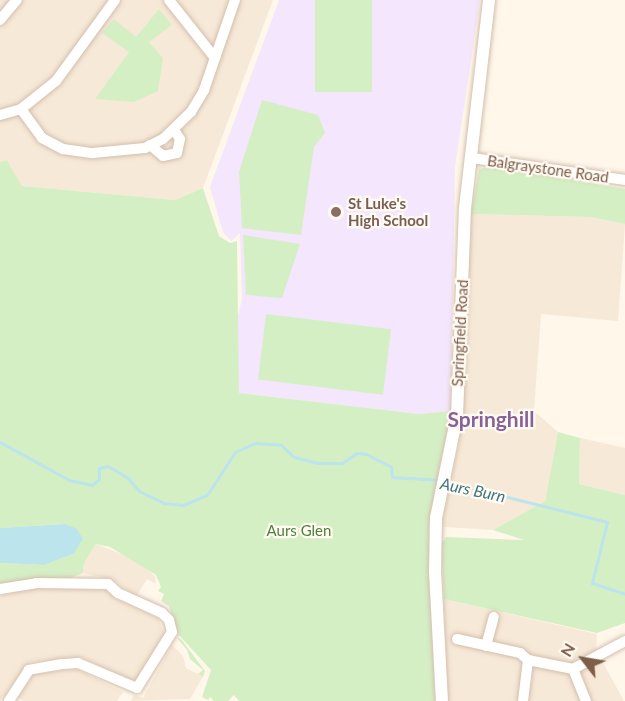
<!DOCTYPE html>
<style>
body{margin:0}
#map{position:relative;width:625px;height:701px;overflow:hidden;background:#fff7ea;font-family:Lato,sans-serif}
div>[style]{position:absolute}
.residential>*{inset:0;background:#f7e9d7}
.education>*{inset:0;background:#f4e6fc}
.green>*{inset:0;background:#d5efc5;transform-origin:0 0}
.water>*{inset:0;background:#bbe4ec}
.stream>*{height:3px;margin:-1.5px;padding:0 1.5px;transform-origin:1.5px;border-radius:1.5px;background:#bbe4ec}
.roads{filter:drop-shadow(0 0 2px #d3bfad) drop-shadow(0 0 2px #d3bfad)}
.minor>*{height:10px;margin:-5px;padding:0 5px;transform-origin:5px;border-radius:5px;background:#fff}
.tertiary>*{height:12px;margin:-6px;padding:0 6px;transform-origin:6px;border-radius:6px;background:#fff}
.dots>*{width:16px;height:16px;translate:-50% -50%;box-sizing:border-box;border:3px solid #fffaf2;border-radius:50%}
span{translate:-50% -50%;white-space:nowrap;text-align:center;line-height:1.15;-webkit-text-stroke:4.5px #fffaf2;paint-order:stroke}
.street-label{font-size:15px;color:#7e5d49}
.education-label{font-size:15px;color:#785e54;font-weight:700}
.left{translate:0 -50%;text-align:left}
.park-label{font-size:15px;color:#4e7f3c}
.water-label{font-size:16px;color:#3a7684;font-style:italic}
.district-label{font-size:21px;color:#886199;font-weight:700}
.north{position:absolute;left:553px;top:629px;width:60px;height:60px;-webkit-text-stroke:4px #fffaf2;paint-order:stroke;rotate:301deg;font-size:16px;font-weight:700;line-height:24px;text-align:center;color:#7e5d49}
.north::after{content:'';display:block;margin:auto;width:21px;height:27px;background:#7e5d49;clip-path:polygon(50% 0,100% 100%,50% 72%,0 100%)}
</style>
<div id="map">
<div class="residential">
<i style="clip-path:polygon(0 0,273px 0,203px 188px,175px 200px,22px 186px,7px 160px,0 162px)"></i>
<i style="clip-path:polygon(471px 214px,590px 217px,625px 224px,618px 321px,541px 314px,534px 411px,558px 432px,545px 501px,493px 530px,444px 527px,442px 522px,459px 443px)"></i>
<i style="clip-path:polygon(580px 438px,625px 448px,625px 495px,579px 484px)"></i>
<i style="clip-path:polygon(96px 544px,134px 559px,155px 576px,156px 584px,147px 579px,136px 597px,114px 580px,83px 573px,84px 562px)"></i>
<i style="clip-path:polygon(74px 587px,107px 590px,116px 599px,158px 618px,164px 633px,138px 679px,129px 681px,82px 657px,30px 662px,0 701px,0 596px,36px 588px)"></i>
<i style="clip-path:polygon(444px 599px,597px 634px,596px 650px,624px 701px,446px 701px)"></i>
<i style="clip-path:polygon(172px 645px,183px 656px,186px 668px,203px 677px,190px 699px,131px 701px,134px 695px,143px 698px)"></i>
<i style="clip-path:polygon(76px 669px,123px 692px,117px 701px,23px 701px,18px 697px,34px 674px)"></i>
</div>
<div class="education">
<i style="clip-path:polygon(279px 0,480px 0,455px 167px,451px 411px,419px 414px,239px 393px,236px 324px,242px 299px,240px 233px,231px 241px,223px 232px,210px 187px)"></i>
</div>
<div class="green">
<i style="left:315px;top:0;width:57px;height:92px"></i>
<i style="clip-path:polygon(159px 9px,172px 25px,149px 42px,163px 58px,158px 91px,134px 102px,95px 99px,129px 52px,102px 33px,114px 19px,136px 37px)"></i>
<i style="clip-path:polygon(262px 100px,318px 115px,325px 133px,314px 147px,301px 235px,242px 228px,239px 172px)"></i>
<i style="clip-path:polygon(7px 160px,22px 186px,175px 200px,203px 188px,219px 236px,230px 243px,237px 241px,239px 393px,419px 414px,451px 411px,429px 526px,435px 701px,239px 701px,234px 695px,228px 701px,214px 701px,210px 697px,208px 700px,202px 697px,211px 670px,178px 634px,169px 606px,161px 601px,164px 594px,158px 591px,161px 587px,156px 575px,110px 547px,96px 544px,84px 563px,83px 573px,70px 578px,0 585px,0 563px,44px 565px,73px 554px,65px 524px,0 528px,0 162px)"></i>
<i style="clip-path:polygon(491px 166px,625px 189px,625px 224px,590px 217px,471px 214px,479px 169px)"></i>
<i style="clip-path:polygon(243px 235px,300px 244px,282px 298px,246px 295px)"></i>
<i style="left:266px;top:314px;width:126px;height:66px;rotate:7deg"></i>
<i style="clip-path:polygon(558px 432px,580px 438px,579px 484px,625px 495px,625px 623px,597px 633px,444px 599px,441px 544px,446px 537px,524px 540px,493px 530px,545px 501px)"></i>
<i style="clip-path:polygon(176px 637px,181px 639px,205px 671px,203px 677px,198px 674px,203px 670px,190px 659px,187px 650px)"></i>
</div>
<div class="water">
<i style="clip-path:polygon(65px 524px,77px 529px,83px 539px,73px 554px,44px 565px,0 563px,0 528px)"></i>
</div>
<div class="stream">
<i style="left:0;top:442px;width:79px;rotate:28.8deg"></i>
<i style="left:69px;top:480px;width:24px;rotate:12deg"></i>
<i style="left:92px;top:485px;width:9px;rotate:-41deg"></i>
<i style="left:99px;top:479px;width:11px;rotate:-90deg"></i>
<i style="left:99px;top:468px;width:9px;rotate:-13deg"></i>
<i style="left:108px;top:466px;width:23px;rotate:31deg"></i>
<i style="left:128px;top:478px;width:17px;rotate:50deg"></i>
<i style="left:139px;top:491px;width:28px;rotate:26deg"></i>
<i style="left:164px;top:503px;width:19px;rotate:6deg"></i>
<i style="left:183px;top:505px;width:26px;rotate:-23deg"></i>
<i style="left:207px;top:495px;width:51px;rotate:-56.9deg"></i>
<i style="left:235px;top:452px;width:22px;rotate:-24deg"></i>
<i style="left:255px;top:443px;width:26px;rotate:4deg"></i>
<i style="left:281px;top:445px;width:18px;rotate:43deg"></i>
<i style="left:294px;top:457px;width:25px;rotate:14deg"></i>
<i style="left:318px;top:463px;width:24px"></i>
<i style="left:342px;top:463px;width:18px;rotate:-34deg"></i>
<i style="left:357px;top:453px;width:9px;rotate:6deg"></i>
<i style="left:366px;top:454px;width:28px;rotate:27deg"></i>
<i style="left:391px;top:467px;width:10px;rotate:84deg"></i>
<i style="left:392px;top:477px;width:49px;rotate:3.5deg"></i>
<i style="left:448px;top:482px;width:164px;rotate:14.1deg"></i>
<i style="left:607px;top:522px;width:63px;rotate:103.8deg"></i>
<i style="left:592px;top:583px;width:35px;rotate:18deg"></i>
</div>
<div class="roads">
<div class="minor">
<i style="left:169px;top:0;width:74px;rotate:51.6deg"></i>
<i style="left:0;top:20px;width:26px;rotate:-50deg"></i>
<i style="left:21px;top:109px;width:36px;rotate:54deg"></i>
<i style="left:42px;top:138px;width:24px;rotate:28deg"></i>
<i style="left:63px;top:149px;width:30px;rotate:8deg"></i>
<i style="left:93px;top:153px;width:52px;rotate:-5.5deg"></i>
<i style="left:145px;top:148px;width:20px;rotate:-27deg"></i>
<i style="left:163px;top:139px;width:39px;rotate:-44deg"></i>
<i style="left:191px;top:112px;width:26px;rotate:-59deg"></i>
<i style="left:204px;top:90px;width:95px;rotate:-71deg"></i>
<i style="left:0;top:115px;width:22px;rotate:-16deg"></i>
<i style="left:21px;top:109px;width:45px;rotate:-38.7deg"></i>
<i style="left:56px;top:81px;width:100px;rotate:-53.9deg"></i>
<i style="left:150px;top:145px;width:17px;rotate:40deg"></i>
<i style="left:163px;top:156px;width:14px;rotate:-12deg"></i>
<i style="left:177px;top:153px;width:14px;rotate:-78deg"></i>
<i style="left:180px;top:139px;width:11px;rotate:-124deg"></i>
<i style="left:472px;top:158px;width:155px;rotate:8.2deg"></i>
<i style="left:0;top:589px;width:36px;rotate:-9deg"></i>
<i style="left:36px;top:583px;width:72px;rotate:0.8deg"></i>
<i style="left:108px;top:584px;width:13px;rotate:42deg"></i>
<i style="left:118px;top:593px;width:48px;rotate:24.4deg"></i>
<i style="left:162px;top:613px;width:10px;rotate:45deg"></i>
<i style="left:169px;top:620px;width:12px;rotate:76deg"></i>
<i style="left:172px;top:632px;width:66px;rotate:122deg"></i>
<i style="left:137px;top:688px;width:64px;rotate:-157deg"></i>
<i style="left:78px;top:663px;width:16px;rotate:176deg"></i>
<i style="left:62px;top:664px;width:34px;rotate:170deg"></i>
<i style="left:29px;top:670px;width:37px;rotate:123deg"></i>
<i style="left:457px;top:639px;width:65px;rotate:12.5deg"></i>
<i style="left:520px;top:653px;width:11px;rotate:41deg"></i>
<i style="left:486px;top:646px;width:30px;rotate:-75deg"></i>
<i style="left:573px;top:669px;width:35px;rotate:68deg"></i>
<i style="left:523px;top:701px;width:41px;rotate:-83deg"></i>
<i style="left:528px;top:660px;width:46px;rotate:11.3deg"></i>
<i style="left:573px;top:669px;width:59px;rotate:-28.3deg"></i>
</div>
<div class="tertiary">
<i style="left:442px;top:701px;width:130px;rotate:-93.1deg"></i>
<i style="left:435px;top:571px;width:53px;rotate:-88.9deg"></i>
<i style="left:436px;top:518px;width:104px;rotate:-78.4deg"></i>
<i style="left:457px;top:416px;width:208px;rotate:-87.8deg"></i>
<i style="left:465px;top:208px;width:209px;rotate:-83.4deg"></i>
</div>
</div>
<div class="dots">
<i style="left:336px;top:212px;background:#8d6e63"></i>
</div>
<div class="street-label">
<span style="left:548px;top:169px;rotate:8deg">Balgraystone Road</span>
<span style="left:460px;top:333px;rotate:-87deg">Springfield Road</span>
</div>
<div class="education-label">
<span class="left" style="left:348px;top:212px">St Luke's<br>High School</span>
</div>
<div class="park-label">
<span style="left:299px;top:531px">Aurs Glen</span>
</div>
<div class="water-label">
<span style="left:473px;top:490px;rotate:12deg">Aurs Burn</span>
</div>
<div class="district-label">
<span style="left:491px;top:419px">Springhill</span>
</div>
<div class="north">N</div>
</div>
